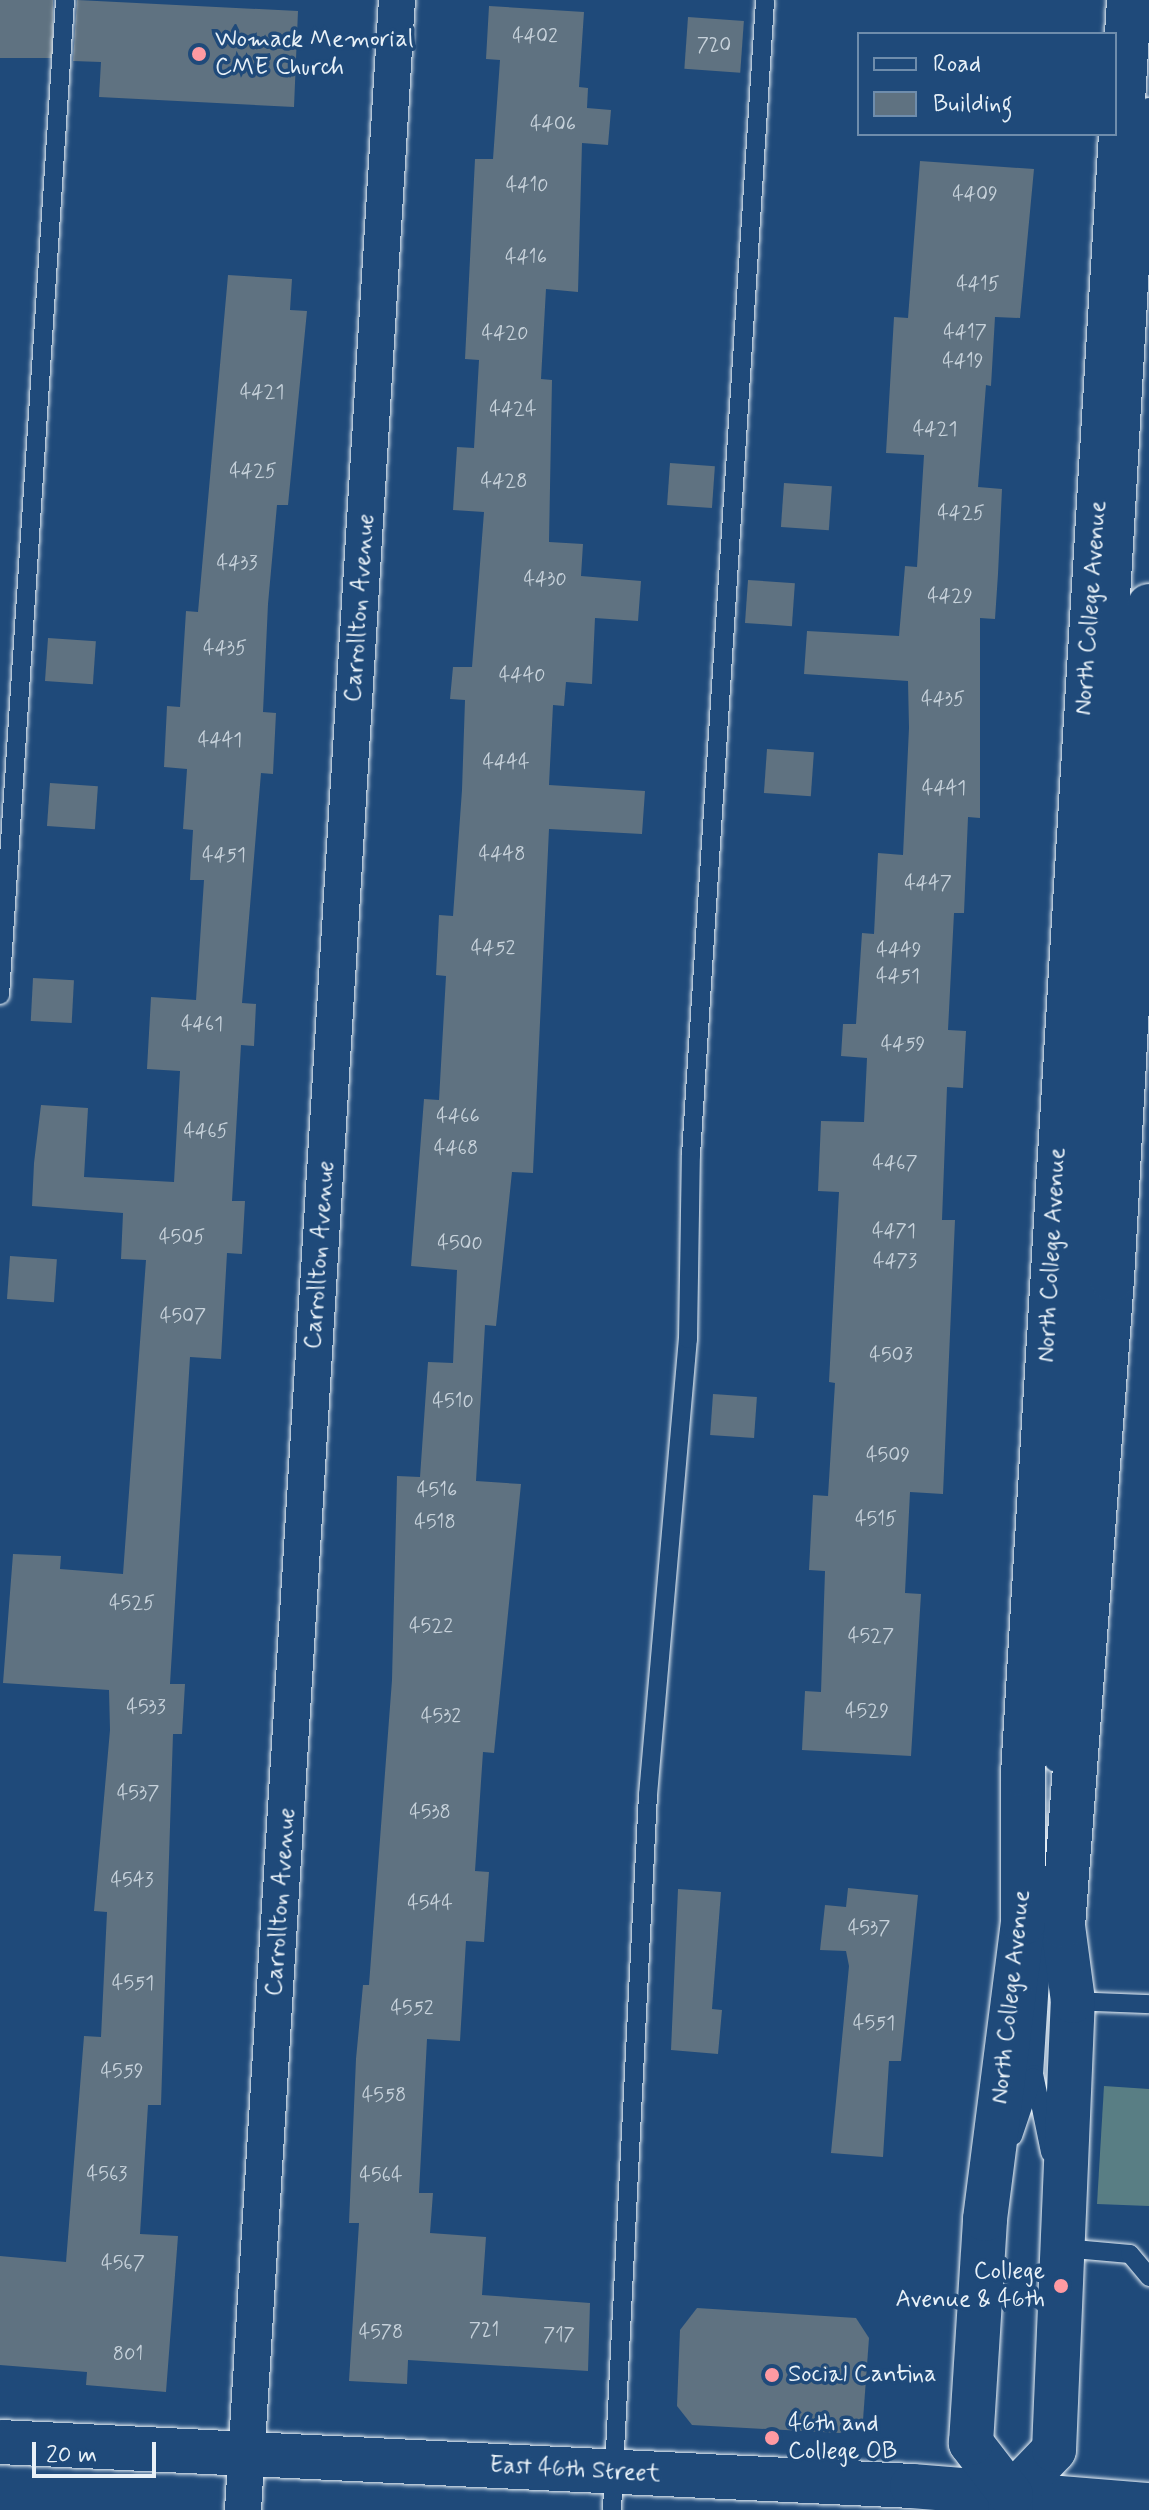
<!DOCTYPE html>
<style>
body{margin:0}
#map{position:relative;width:1149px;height:2510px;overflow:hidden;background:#1f4a7a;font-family:Mynerve,sans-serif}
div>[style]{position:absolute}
.green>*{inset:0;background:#597e84}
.building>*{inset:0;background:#5f7281;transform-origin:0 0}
.roads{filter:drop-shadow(0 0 2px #e8f1f8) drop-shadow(0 0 2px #e8f1f8)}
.service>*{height:18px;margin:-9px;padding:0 9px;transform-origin:9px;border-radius:9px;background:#1f4a7a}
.minor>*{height:36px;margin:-18px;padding:0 18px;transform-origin:18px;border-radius:18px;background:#1f4a7a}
.secondary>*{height:44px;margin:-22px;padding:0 22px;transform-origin:22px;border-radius:22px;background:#1f4a7a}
.dots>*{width:22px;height:22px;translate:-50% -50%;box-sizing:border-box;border:4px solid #1f4a7a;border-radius:50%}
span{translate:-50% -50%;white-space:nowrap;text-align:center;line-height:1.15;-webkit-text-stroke:7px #1f4a7a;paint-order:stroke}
.number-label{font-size:20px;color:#c6d1da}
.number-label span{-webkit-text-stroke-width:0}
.poi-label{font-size:24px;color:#e8f1f8}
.left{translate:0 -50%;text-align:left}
.right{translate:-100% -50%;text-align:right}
.street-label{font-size:24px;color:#e8f1f8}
.legend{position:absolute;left:857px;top:32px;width:260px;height:104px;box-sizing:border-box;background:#1f4a7a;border:2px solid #6f8dac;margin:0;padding:10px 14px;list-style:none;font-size:24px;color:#e8f1f8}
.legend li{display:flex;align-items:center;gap:16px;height:40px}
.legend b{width:40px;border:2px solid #6f8dac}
.scale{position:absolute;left:32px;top:2442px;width:124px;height:36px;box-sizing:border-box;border:4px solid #e8f1f8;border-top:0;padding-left:10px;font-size:24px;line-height:28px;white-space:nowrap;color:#e8f1f8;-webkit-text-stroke:6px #1f4a7a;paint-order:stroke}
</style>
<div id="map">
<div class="green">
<i style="clip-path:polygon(1104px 2086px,1149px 2089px,1149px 2206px,1097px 2204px)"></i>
</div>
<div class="building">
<i style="left:0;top:0;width:53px;height:58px"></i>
<i style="clip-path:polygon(77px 0,298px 11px,294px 107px,99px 97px,101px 62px,73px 61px)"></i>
<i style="clip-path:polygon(489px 6px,584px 12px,579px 87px,588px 88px,587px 108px,611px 110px,608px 145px,582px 143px,578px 292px,546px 289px,541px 379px,552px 380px,549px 542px,583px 544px,581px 576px,641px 581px,638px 621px,595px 618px,592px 684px,566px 682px,564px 706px,553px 705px,549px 785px,645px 791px,642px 834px,549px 829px,533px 1173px,512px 1172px,496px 1326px,485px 1325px,476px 1481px,521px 1484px,494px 1753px,483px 1752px,475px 1871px,489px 1872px,484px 1942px,466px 1941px,460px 2041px,427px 2039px,419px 2193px,433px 2193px,430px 2233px,486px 2237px,482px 2295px,590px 2303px,588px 2371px,408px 2360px,407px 2384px,349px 2381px,359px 2223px,349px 2223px,356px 2059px,363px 1985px,369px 1985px,392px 1680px,397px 1476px,420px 1477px,428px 1362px,453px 1363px,457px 1270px,411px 1266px,424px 1099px,439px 1100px,446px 976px,436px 975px,439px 915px,453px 916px,462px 790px,465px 700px,450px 699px,453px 667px,472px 667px,484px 512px,453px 510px,457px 447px,474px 448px,479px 360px,465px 359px,475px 159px,493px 159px,500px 60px,486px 59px)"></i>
<i style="left:688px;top:17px;width:56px;height:52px;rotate:4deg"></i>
<i style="clip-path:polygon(920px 161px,1034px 169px,1020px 318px,995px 317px,991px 386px,986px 385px,978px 487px,1002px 489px,998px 574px,995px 619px,980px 618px,980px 818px,968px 817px,964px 913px,954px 913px,948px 1030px,966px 1031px,963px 1088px,947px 1087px,942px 1220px,955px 1220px,943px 1494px,910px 1492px,905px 1593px,921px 1594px,911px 1756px,802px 1750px,805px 1691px,821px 1692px,825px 1571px,809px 1570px,813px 1495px,828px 1496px,835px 1383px,829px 1382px,839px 1192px,818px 1191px,821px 1121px,864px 1122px,867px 1058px,841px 1056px,843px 1024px,856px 1024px,862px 933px,874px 934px,878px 853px,903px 855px,909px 728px,908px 681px,804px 674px,807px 631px,899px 636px,905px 566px,917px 567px,924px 455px,886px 453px,894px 317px,908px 318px)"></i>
<i style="clip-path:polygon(228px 275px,292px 279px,290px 310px,307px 311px,288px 505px,277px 505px,268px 604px,263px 712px,276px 713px,273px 774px,261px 773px,242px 1003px,256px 1004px,254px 1046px,241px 1045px,232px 1201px,245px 1201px,242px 1254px,227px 1253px,221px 1359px,190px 1357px,170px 1684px,185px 1684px,182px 1734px,173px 1734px,161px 2105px,148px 2105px,140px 2234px,178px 2236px,166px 2392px,86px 2385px,87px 2372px,0 2365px,0 2256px,66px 2262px,84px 2036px,101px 2037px,107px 1912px,94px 1911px,110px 1730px,109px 1690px,3px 1683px,13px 1554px,61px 1556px,60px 1569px,123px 1574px,146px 1260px,121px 1259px,123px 1213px,32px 1206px,34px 1163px,41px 1105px,88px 1108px,84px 1177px,174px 1182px,180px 1071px,147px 1069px,151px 997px,196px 1000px,204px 880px,190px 880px,193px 830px,183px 829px,187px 769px,164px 767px,167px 706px,180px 707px,186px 611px,198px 612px)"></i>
<i style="left:670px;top:463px;width:45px;height:42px;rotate:4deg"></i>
<i style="left:784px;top:483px;width:48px;height:44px;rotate:4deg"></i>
<i style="left:748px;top:580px;width:47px;height:43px;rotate:4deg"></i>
<i style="left:48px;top:638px;width:48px;height:43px;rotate:4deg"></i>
<i style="left:767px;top:749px;width:47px;height:44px;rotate:4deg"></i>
<i style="left:50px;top:783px;width:48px;height:43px;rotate:4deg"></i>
<i style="left:33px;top:978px;width:41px;height:43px;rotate:3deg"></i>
<i style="left:10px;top:1256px;width:47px;height:43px;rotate:4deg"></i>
<i style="left:713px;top:1394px;width:44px;height:41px;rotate:4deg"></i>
<i style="clip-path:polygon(848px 1888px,918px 1895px,901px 2061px,889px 2061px,883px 2157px,831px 2153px,849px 1966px,846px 1951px,820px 1950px,825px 1905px,846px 1907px)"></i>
<i style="clip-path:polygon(678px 1889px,721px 1892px,712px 2009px,722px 2010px,718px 2054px,671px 2050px)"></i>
<i style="clip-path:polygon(697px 2308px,856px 2318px,869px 2338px,863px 2420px,840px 2433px,692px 2425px,677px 2406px,680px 2330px)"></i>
</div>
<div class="roads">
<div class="service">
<i style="left:0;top:995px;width:997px;rotate:-86.26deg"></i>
<i style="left:1054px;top:1762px;width:1658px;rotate:-86.71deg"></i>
<i style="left:1044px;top:1919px;width:155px;rotate:93.7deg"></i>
<i style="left:1034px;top:2074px;width:80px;rotate:78.4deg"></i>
<i style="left:1073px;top:2001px;width:76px;rotate:2.3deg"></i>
<i style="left:1013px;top:2136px;width:62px;rotate:-71.3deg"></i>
<i style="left:1063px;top:2248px;width:67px;rotate:5.1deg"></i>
<i style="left:1130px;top:2254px;width:30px;rotate:50deg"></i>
<i style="left:612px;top:2510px;width:716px;rotate:-87.12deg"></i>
<i style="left:648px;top:1795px;width:458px;rotate:-85deg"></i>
<i style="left:688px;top:1339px;width:184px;rotate:-89.1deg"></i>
<i style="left:691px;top:1155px;width:1157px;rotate:-86.33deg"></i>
</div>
<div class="minor">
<i style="left:243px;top:2510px;width:2515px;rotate:-86.49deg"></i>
</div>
<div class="secondary">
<i style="left:0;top:2442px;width:913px;rotate:2.76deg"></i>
<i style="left:912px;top:2486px;width:238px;rotate:4.6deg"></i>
<i style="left:1011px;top:2495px;width:62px;rotate:-46.3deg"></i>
<i style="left:1054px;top:2450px;width:449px;rotate:-87.6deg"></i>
<i style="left:1073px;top:2001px;width:76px;rotate:-97.6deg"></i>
<i style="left:1063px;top:1926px;width:649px;rotate:-85.67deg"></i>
<i style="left:1112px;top:1279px;width:674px;rotate:-86.85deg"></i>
<i style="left:1010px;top:2510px;width:15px;rotate:-86deg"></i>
<i style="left:1011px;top:2495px;width:66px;rotate:-127.6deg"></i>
<i style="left:971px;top:2443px;width:224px;rotate:-86.4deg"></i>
<i style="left:985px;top:2219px;width:298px;rotate:-82.7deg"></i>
<i style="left:1023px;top:1923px;width:149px;rotate:-90deg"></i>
<i style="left:1023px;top:1774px;width:1777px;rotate:-86.58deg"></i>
</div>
</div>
<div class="dots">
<i style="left:199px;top:54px;background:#ff9aa2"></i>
<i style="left:1061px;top:2286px;background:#ff9aa2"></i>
<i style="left:772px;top:2375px;background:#ff9aa2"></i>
<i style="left:772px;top:2438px;background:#ff9aa2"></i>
</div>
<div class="number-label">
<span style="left:535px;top:36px">4402</span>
<span style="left:714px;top:45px">720</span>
<span style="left:553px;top:124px">4406</span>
<span style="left:527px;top:185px">4410</span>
<span style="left:975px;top:194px">4409</span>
<span style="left:526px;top:257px">4416</span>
<span style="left:978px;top:284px">4415</span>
<span style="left:965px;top:332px">4417</span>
<span style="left:505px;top:333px">4420</span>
<span style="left:963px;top:361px">4419</span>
<span style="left:262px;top:392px">4421</span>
<span style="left:513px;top:409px">4424</span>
<span style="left:935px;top:429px">4421</span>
<span style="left:253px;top:471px">4425</span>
<span style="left:504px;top:481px">4428</span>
<span style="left:961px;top:513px">4425</span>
<span style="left:237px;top:563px">4433</span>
<span style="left:545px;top:579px">4430</span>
<span style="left:950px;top:596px">4429</span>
<span style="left:225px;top:648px">4435</span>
<span style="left:522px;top:675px">4440</span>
<span style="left:943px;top:699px">4435</span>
<span style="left:220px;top:740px">4441</span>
<span style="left:506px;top:762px">4444</span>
<span style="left:944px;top:788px">4441</span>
<span style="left:502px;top:854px">4448</span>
<span style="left:224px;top:855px">4451</span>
<span style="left:928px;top:883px">4447</span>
<span style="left:493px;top:948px">4452</span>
<span style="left:899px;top:950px">4449</span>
<span style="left:898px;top:976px">4451</span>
<span style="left:202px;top:1024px">4461</span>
<span style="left:903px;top:1044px">4459</span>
<span style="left:458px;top:1116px">4466</span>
<span style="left:206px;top:1131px">4465</span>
<span style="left:456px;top:1148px">4468</span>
<span style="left:895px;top:1163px">4467</span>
<span style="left:894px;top:1231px">4471</span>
<span style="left:182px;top:1237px">4505</span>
<span style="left:460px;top:1243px">4500</span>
<span style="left:895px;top:1261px">4473</span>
<span style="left:183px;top:1316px">4507</span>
<span style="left:891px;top:1355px">4503</span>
<span style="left:453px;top:1401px">4510</span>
<span style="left:888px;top:1455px">4509</span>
<span style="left:437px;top:1490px">4516</span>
<span style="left:876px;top:1519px">4515</span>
<span style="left:435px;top:1522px">4518</span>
<span style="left:132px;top:1603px">4525</span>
<span style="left:431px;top:1626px">4522</span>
<span style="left:871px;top:1636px">4527</span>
<span style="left:146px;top:1707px">4533</span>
<span style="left:867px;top:1711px">4529</span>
<span style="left:441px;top:1716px">4532</span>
<span style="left:138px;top:1793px">4537</span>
<span style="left:430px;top:1812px">4538</span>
<span style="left:132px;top:1880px">4543</span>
<span style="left:430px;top:1903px">4544</span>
<span style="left:869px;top:1928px">4537</span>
<span style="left:133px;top:1983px">4551</span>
<span style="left:412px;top:2008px">4552</span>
<span style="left:874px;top:2023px">4551</span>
<span style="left:122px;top:2071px">4559</span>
<span style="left:384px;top:2095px">4558</span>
<span style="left:107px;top:2174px">4563</span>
<span style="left:381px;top:2175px">4564</span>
<span style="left:123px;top:2263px">4567</span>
<span style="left:484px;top:2330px">721</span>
<span style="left:381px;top:2332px">4578</span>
<span style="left:559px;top:2335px">717</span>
<span style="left:128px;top:2354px">801</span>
</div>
<div class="poi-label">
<span class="left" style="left:215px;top:54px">Womack Memorial<br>CME Church</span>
<span class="right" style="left:1045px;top:2286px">College<br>Avenue &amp; 46th</span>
<span class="left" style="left:788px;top:2375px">Social Cantina</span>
<span class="left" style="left:788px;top:2438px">46th and<br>College OB</span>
</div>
<div class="street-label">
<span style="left:360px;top:608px;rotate:-86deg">Carrollton Avenue</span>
<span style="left:1091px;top:608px;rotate:-86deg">North College Avenue</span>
<span style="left:320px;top:1255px;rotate:-86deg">Carrollton Avenue</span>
<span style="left:1052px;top:1255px;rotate:-87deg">North College Avenue</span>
<span style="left:281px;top:1902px;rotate:-86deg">Carrollton Avenue</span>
<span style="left:1011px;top:1997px;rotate:-84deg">North College Avenue</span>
<span style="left:575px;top:2470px;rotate:3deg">East 46th Street</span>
</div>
<ul class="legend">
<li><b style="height:10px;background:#1f4a7a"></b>Road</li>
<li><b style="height:22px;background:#5f7281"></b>Building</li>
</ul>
<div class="scale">20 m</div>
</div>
